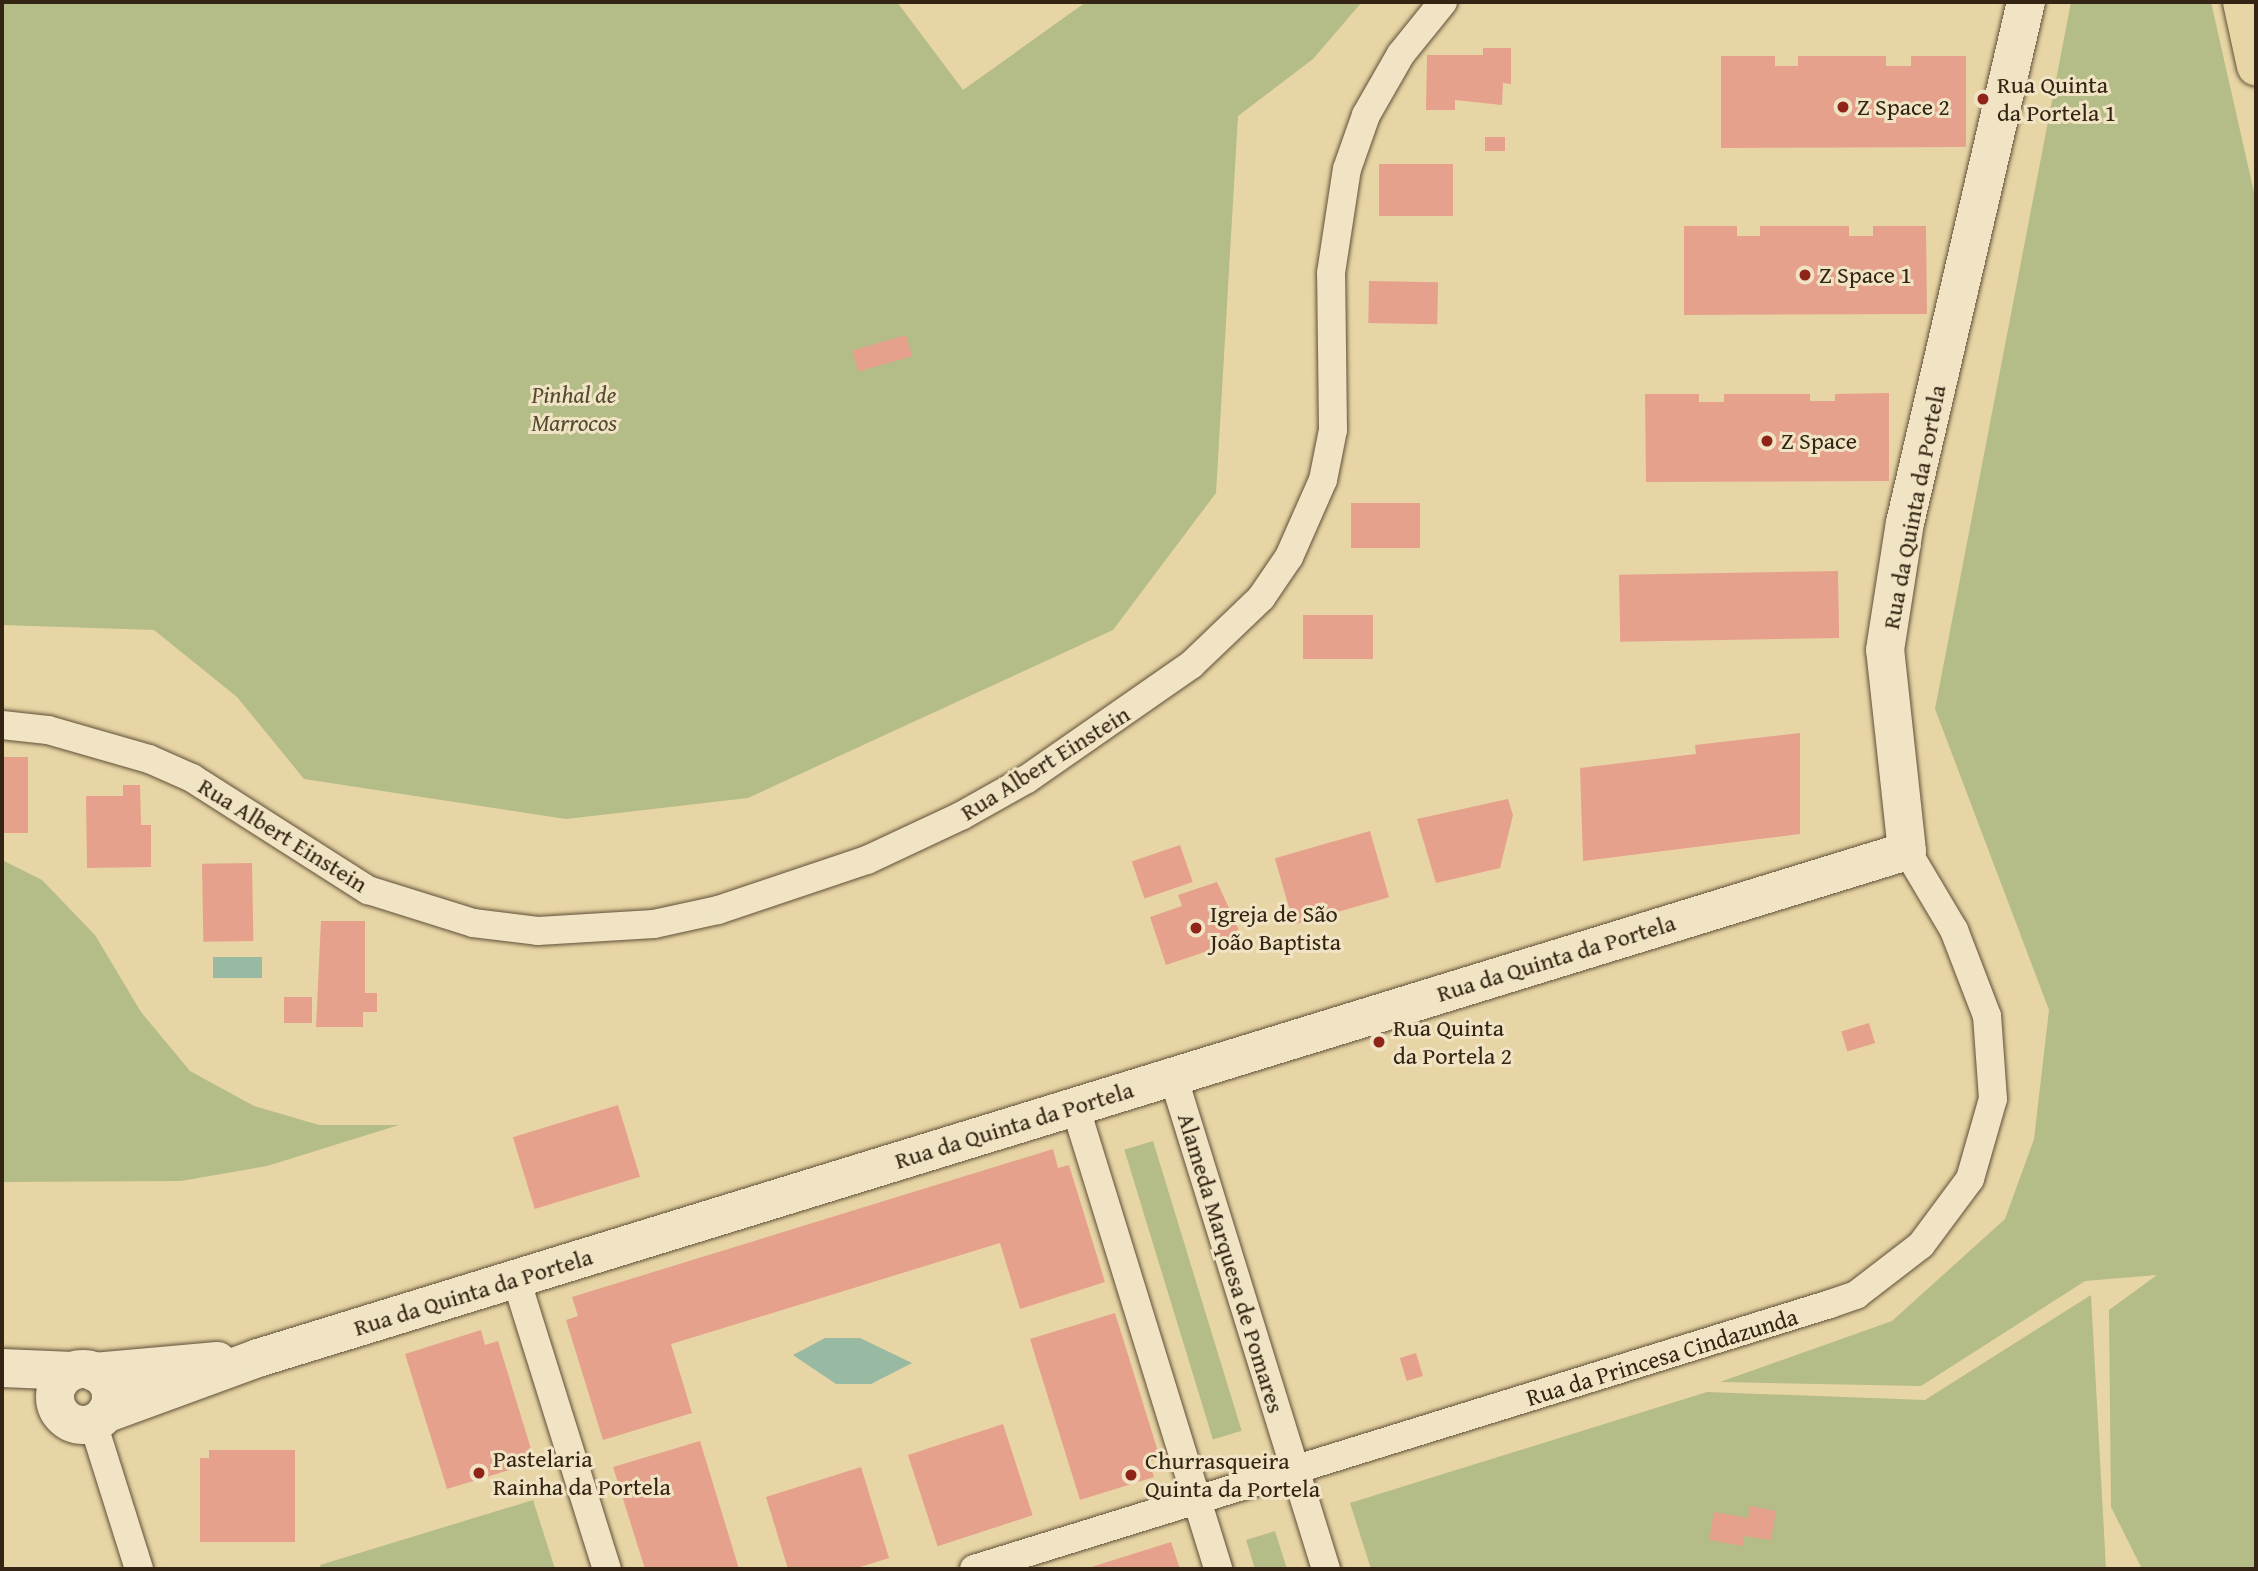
<!DOCTYPE html>
<meta charset="utf-8">
<style>
body{margin:0}
#map{position:relative;width:2258px;height:1571px;overflow:hidden;background:#e8d5a5;font-family:"Gentium Book Plus",serif}
div>[style]{position:absolute}
.green>*{inset:0;background:#b4bd87;transform-origin:0 0}
.water>*{inset:0;background:#98b9a2;transform-origin:0 0}
.building>*{inset:0;background:#e5a18c;transform-origin:0 0}
.roads{filter:drop-shadow(0 0 2px #605038) drop-shadow(0 0 2px #605038)}
.street>*{height:28px;margin:-14px;padding:0 14px;transform-origin:14px;border-radius:14px;background:#f0e4c4}
.secondary>*{height:38px;margin:-19px;padding:0 19px;transform-origin:19px;border-radius:19px;background:#f0e4c4}
.secondary>.ring{margin:-19px;padding:0;box-sizing:content-box;background:none;border:38px solid #f0e4c4;border-radius:50%}
.primary>*{height:38px;margin:-19px;padding:0 19px;transform-origin:19px;border-radius:19px;background:#e8d5a5}
.dots>*{width:19px;height:19px;translate:-50% -50%;box-sizing:border-box;border:4px solid #f0e4c4;border-radius:50%}
span{translate:-50% -50%;white-space:nowrap;text-align:center;line-height:1.15;-webkit-text-stroke:6px #f0e4c4;paint-order:stroke}
.poi-label{font-size:24px;color:#332413}
.left{translate:0 -50%;text-align:left}
.park-label{font-size:24px;color:#534a30;font-style:italic}
.street-label{font-size:24px;color:#332413}
.frame{position:absolute;inset:0;border:4px solid #332413;pointer-events:none}
</style>
<div id="map">
<div class="green">
<i style="clip-path:polygon(2px 2px,897px 2px,963px 90px,1086px 2px,1362px 2px,1313px 59px,1238px 116px,1216px 493px,1113px 630px,748px 798px,566px 819px,304px 779px,237px 697px,154px 630px,2px 625px)"></i>
<i style="clip-path:polygon(2071px 2px,2211px 2px,2256px 201px,2256px 1569px,2142px 1569px,2111px 1507px,2109px 1310px,2157px 1275px,2085px 1281px,1921px 1386px,1720px 1382px,1892px 1321px,2005px 1219px,2034px 1139px,2049px 1010px,1935px 709px)"></i>
<i style="clip-path:polygon(2px 860px,42px 880px,95px 935px,141px 1012px,190px 1071px,254px 1106px,319px 1125px,399px 1125px,267px 1166px,181px 1181px,2px 1182px)"></i>
<i style="left:1153px;top:1141px;width:303px;height:30px;rotate:73deg"></i>
<i style="clip-path:polygon(2091px 1295px,2106px 1569px,1371px 1569px,1350px 1503px,1707px 1392px,1925px 1400px)"></i>
<i style="clip-path:polygon(533px 1500px,555px 1569px,321px 1569px,320px 1565px)"></i>
<i style="clip-path:polygon(1275px 1531px,1287px 1569px,1255px 1569px,1246px 1540px)"></i>
</div>
<div class="water">
<i style="left:262px;top:957px;width:21px;height:49px;rotate:90deg"></i>
<i style="clip-path:polygon(825px 1338px,860px 1338px,912px 1363px,871px 1384px,836px 1384px,793px 1355px)"></i>
</div>
<div class="building">
<i style="clip-path:polygon(1483px 48px,1511px 48px,1511px 84px,1503px 83px,1502px 105px,1455px 100px,1455px 110px,1426px 110px,1427px 55px,1483px 55px)"></i>
<i style="clip-path:polygon(1721px 56px,1775px 56px,1775px 66px,1798px 66px,1798px 56px,1886px 56px,1886px 66px,1911px 66px,1911px 56px,1966px 56px,1966px 147px,1721px 148px)"></i>
<i style="left:1485px;top:137px;width:20px;height:14px"></i>
<i style="left:1453px;top:164px;width:52px;height:74px;rotate:90deg"></i>
<i style="clip-path:polygon(1684px 226px,1737px 226px,1737px 236px,1760px 236px,1760px 226px,1849px 226px,1849px 236px,1873px 236px,1873px 226px,1926px 226px,1927px 314px,1684px 315px)"></i>
<i style="left:1369px;top:281px;width:69px;height:42px;rotate:1deg"></i>
<i style="left:906px;top:335px;width:22px;height:56px;rotate:74deg"></i>
<i style="clip-path:polygon(1889px 393px,1889px 481px,1646px 482px,1645px 394px,1699px 394px,1699px 402px,1724px 402px,1724px 394px,1810px 394px,1810px 401px,1835px 401px,1835px 394px)"></i>
<i style="left:1351px;top:503px;width:69px;height:45px"></i>
<i style="left:1838px;top:571px;width:67px;height:219px;rotate:89deg"></i>
<i style="left:1373px;top:615px;width:44px;height:70px;rotate:90deg"></i>
<i style="clip-path:polygon(1800px 733px,1800px 834px,1583px 861px,1580px 768px,1696px 754px,1695px 745px)"></i>
<i style="left:2px;top:757px;width:26px;height:76px"></i>
<i style="clip-path:polygon(123px 785px,140px 785px,141px 825px,151px 825px,151px 867px,87px 868px,86px 796px,123px 796px)"></i>
<i style="clip-path:polygon(1508px 799px,1513px 815px,1500px 868px,1436px 883px,1417px 819px)"></i>
<i style="left:1370px;top:831px;width:69px;height:99px;rotate:74deg"></i>
<i style="left:1180px;top:845px;width:39px;height:51px;rotate:71deg"></i>
<i style="left:252px;top:863px;width:78px;height:50px;rotate:89deg"></i>
<i style="clip-path:polygon(1217px 882px,1243px 939px,1166px 965px,1150px 917px,1182px 906px,1178px 895px)"></i>
<i style="clip-path:polygon(321px 921px,365px 921px,365px 993px,377px 993px,377px 1012px,363px 1012px,363px 1027px,316px 1027px)"></i>
<i style="left:284px;top:997px;width:28px;height:26px"></i>
<i style="left:1869px;top:1023px;width:21px;height:29px;rotate:73deg"></i>
<i style="left:618px;top:1105px;width:75px;height:110px;rotate:73deg"></i>
<i style="clip-path:polygon(1053px 1149px,1058px 1168px,1069px 1165px,1105px 1282px,1020px 1309px,1000px 1243px,691px 1338px,671px 1344px,692px 1413px,603px 1440px,566px 1320px,578px 1316px,572px 1297px)"></i>
<i style="clip-path:polygon(1115px 1313px,1160px 1458px,1149px 1462px,1154px 1477px,1080px 1500px,1030px 1339px)"></i>
<i style="clip-path:polygon(481px 1330px,485px 1345px,498px 1341px,535px 1462px,447px 1489px,405px 1354px)"></i>
<i style="left:1416px;top:1353px;width:24px;height:17px;rotate:73deg"></i>
<i style="left:1003px;top:1424px;width:96px;height:100px;rotate:72deg"></i>
<i style="clip-path:polygon(700px 1441px,739px 1569px,645px 1569px,613px 1467px)"></i>
<i style="clip-path:polygon(209px 1450px,295px 1450px,295px 1542px,200px 1542px,200px 1458px,209px 1458px)"></i>
<i style="clip-path:polygon(861px 1467px,889px 1558px,854px 1569px,788px 1569px,766px 1497px)"></i>
<i style="clip-path:polygon(1750px 1506px,1776px 1511px,1771px 1540px,1744px 1536px,1743px 1546px,1709px 1540px,1714px 1512px,1748px 1518px)"></i>
<i style="clip-path:polygon(1171px 1542px,1180px 1569px,1085px 1569px)"></i>
</div>
<div class="roads">
<div class="street">
<i style="left:2px;top:725px;width:46px;rotate:6.2deg"></i>
<i style="left:48px;top:730px;width:105px;rotate:16deg"></i>
<i style="left:149px;top:759px;width:47px;rotate:23.8deg"></i>
<i style="left:192px;top:778px;width:209px;rotate:32.5deg"></i>
<i style="left:368px;top:890px;width:110px;rotate:17.4deg"></i>
<i style="left:473px;top:923px;width:65px;rotate:7deg"></i>
<i style="left:538px;top:931px;width:116px;rotate:-3.5deg"></i>
<i style="left:654px;top:924px;width:66px;rotate:-12.3deg"></i>
<i style="left:718px;top:910px;width:157px;rotate:-18.6deg"></i>
<i style="left:867px;top:860px;width:104px;rotate:-25.1deg"></i>
<i style="left:961px;top:816px;width:76px;rotate:-29.3deg"></i>
<i style="left:1027px;top:779px;width:200px;rotate:-34.8deg"></i>
<i style="left:1191px;top:665px;width:97px;rotate:-43.7deg"></i>
<i style="left:1261px;top:598px;width:50px;rotate:-55.7deg"></i>
<i style="left:1289px;top:557px;width:84px;rotate:-66.2deg"></i>
<i style="left:1323px;top:480px;width:51px;rotate:-78.7deg"></i>
<i style="left:1333px;top:430px;width:157px;rotate:-90.7deg"></i>
<i style="left:1331px;top:273px;width:105px;rotate:-81.3deg"></i>
<i style="left:1347px;top:169px;width:57px;rotate:-70.6deg"></i>
<i style="left:1366px;top:115px;width:70px;rotate:-60.2deg"></i>
<i style="left:1401px;top:54px;width:67px;rotate:-51.1deg"></i>
<i style="left:1173px;top:1076px;width:516px;rotate:72.76deg"></i>
<i style="left:1075px;top:1106px;width:485px;rotate:72.8deg"></i>
<i style="left:516px;top:1279px;width:304px;rotate:72.6deg"></i>
<i style="left:93px;top:1423px;width:153px;rotate:72.5deg"></i>
<i style="left:974px;top:1569px;width:896px;rotate:-17.2deg"></i>
<i style="left:1830px;top:1304px;width:28px;rotate:-19deg"></i>
<i style="left:1856px;top:1295px;width:82px;rotate:-37.6deg"></i>
<i style="left:1921px;top:1245px;width:82px;rotate:-53.4deg"></i>
<i style="left:1970px;top:1179px;width:83px;rotate:-74deg"></i>
<i style="left:1993px;top:1099px;width:83px;rotate:-94.1deg"></i>
<i style="left:1987px;top:1016px;width:92px;rotate:-111deg"></i>
<i style="left:1954px;top:930px;width:92px;rotate:-120.7deg"></i>
</div>
<div class="secondary">
<i style="left:2px;top:1368px;width:71px;rotate:2.4deg"></i>
<i class="ring" style="left:55px;top:1369px;width:18px;height:18px"></i>
<i style="left:94px;top:1372px;width:124px;rotate:-5.1deg"></i>
<i style="left:105px;top:1414px;width:163px;rotate:-20.1deg"></i>
<i style="left:258px;top:1358px;width:1725px;rotate:-17.09deg"></i>
<i style="left:1907px;top:851px;width:202px;rotate:-96.2deg"></i>
<i style="left:1885px;top:650px;width:129px;rotate:-81.1deg"></i>
<i style="left:1905px;top:523px;width:535px;rotate:-76.93deg"></i>
</div>
<div class="primary">
<i style="left:2242px;top:2px;width:66px;rotate:77.7deg"></i>
</div>
</div>
<div class="dots">
<i style="left:1983px;top:99px;background:#8f2418"></i>
<i style="left:1843px;top:107px;background:#8f2418"></i>
<i style="left:1805px;top:275px;background:#8f2418"></i>
<i style="left:1767px;top:441px;background:#8f2418"></i>
<i style="left:1196px;top:928px;background:#8f2418"></i>
<i style="left:1379px;top:1042px;background:#8f2418"></i>
<i style="left:479px;top:1473px;background:#8f2418"></i>
<i style="left:1131px;top:1475px;background:#8f2418"></i>
</div>
<div class="poi-label">
<span class="left" style="left:1997px;top:99px">Rua Quinta<br>da Portela 1</span>
<span class="left" style="left:1857px;top:107px">Z Space 2</span>
<span class="left" style="left:1819px;top:275px">Z Space 1</span>
<span class="left" style="left:1781px;top:441px">Z Space</span>
<span class="left" style="left:1210px;top:928px">Igreja de São<br>João Baptista</span>
<span class="left" style="left:1393px;top:1042px">Rua Quinta<br>da Portela 2</span>
<span class="left" style="left:493px;top:1473px">Pastelaria<br>Rainha da Portela</span>
<span class="left" style="left:1145px;top:1475px">Churrasqueira<br>Quinta da Portela</span>
</div>
<div class="park-label">
<span style="left:574px;top:409px">Pinhal de<br>Marrocos</span>
</div>
<div class="street-label">
<span style="left:1914px;top:507px;rotate:-79deg">Rua da Quinta da Portela</span>
<span style="left:1045px;top:763px;rotate:-32deg">Rua Albert Einstein</span>
<span style="left:283px;top:835px;rotate:32deg">Rua Albert Einstein</span>
<span style="left:1556px;top:958px;rotate:-17deg">Rua da Quinta da Portela</span>
<span style="left:1014px;top:1125px;rotate:-17deg">Rua da Quinta da Portela</span>
<span style="left:1231px;top:1263px;rotate:73deg">Alameda Marquesa de Pomares</span>
<span style="left:473px;top:1292px;rotate:-17deg">Rua da Quinta da Portela</span>
<span style="left:1662px;top:1357px;rotate:-17deg">Rua da Princesa Cindazunda</span>
</div>
<div class="frame"></div>
</div>
